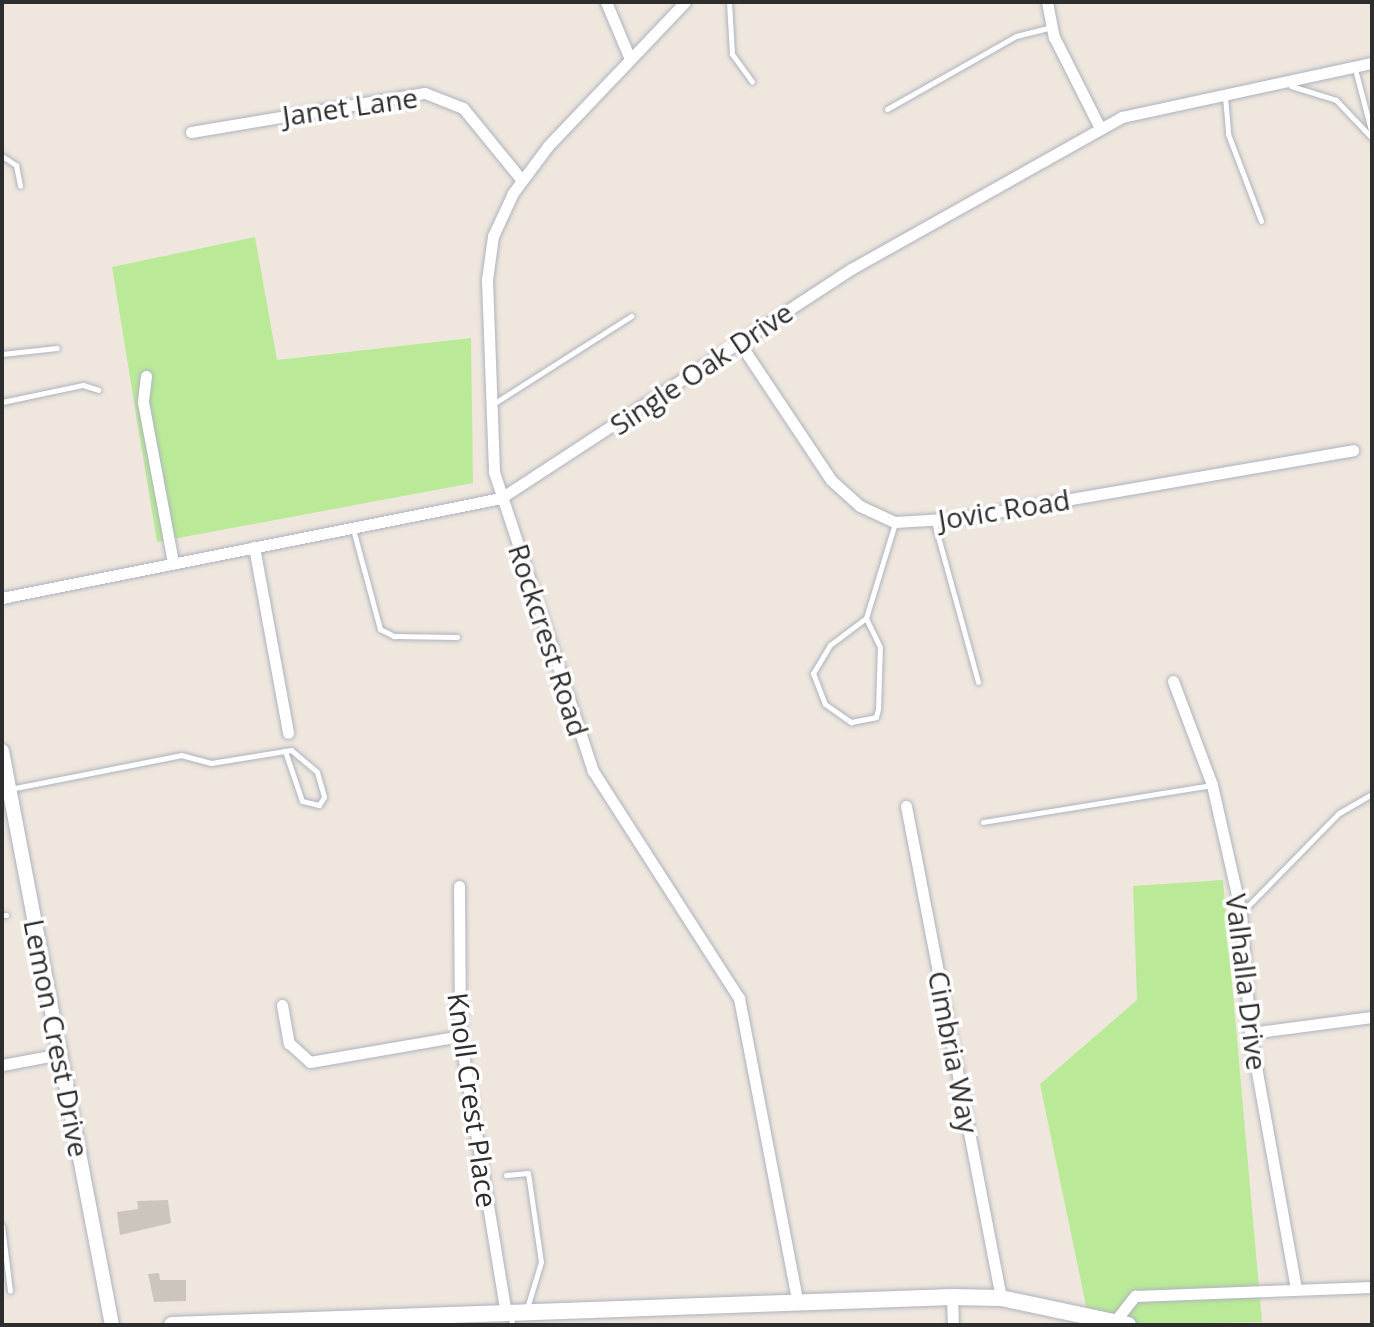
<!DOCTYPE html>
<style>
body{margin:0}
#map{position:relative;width:1374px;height:1327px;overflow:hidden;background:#efe7de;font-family:"Open Sans",sans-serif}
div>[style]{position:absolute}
.green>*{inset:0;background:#baea97}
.building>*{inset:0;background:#cbc5bd}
.roads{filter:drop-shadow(0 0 2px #aeb3be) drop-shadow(0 0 2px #aeb3be)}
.service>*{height:5px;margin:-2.5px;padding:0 2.5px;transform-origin:2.5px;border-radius:2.5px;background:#fff}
.minor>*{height:11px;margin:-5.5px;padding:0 5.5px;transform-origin:5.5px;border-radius:5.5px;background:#fff}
.tertiary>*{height:14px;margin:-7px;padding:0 7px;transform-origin:7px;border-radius:7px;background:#fff}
.secondary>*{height:16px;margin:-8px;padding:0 8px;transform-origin:8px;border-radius:8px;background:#fff}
span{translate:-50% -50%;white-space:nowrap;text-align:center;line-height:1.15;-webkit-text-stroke:7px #fff;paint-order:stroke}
.street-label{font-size:28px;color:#2d2d2d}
.frame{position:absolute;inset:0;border:4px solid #2d2d2d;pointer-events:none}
</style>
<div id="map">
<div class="green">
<i style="clip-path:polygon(255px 237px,277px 360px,471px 338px,473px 483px,157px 542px,112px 267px)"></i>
<i style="clip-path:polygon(1223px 880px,1262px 1322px,1090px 1325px,1040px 1084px,1137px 1000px,1133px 886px)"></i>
</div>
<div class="building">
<i style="clip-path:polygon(168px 1200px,171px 1223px,120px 1235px,117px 1212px,138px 1209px,137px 1201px)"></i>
<i style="clip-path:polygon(159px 1273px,160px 1280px,186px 1280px,186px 1301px,154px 1302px,148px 1274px)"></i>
</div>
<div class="roads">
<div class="service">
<i style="left:729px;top:2px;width:52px;rotate:86.7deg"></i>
<i style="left:732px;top:54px;width:34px;rotate:54deg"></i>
<i style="left:1355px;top:69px;width:67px;rotate:75.3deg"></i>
<i style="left:1291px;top:86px;width:47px;rotate:17.3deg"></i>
<i style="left:1336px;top:100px;width:52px;rotate:46.5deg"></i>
<i style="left:1225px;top:97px;width:37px;rotate:85deg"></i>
<i style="left:1228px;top:134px;width:93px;rotate:69.2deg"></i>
<i style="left:887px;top:109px;width:148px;rotate:-29.5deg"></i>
<i style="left:1016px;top:36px;width:36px;rotate:-14deg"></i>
<i style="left:2px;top:156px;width:17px;rotate:33deg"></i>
<i style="left:16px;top:165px;width:21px;rotate:79deg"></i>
<i style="left:2px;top:354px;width:55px;rotate:-6.2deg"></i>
<i style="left:2px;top:402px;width:83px;rotate:-11.9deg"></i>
<i style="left:83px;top:385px;width:16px;rotate:18deg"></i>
<i style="left:493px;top:404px;width:164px;rotate:-32.5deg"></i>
<i style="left:934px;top:522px;width:166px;rotate:74.6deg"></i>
<i style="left:353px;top:529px;width:104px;rotate:74.9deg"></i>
<i style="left:380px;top:629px;width:16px;rotate:27deg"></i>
<i style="left:394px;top:636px;width:63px;rotate:0.9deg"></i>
<i style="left:866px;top:618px;width:45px;rotate:143.1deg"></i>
<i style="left:830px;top:645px;width:33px;rotate:121deg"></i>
<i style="left:813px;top:673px;width:33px;rotate:69deg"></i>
<i style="left:825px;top:704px;width:32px;rotate:35deg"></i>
<i style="left:851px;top:722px;width:25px;rotate:-11deg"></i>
<i style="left:876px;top:717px;width:8px;rotate:-76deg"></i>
<i style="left:878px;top:709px;width:62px;rotate:-88.2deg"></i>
<i style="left:880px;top:647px;width:32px;rotate:-116deg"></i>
<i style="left:866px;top:618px;width:99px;rotate:-73deg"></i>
<i style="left:10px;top:789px;width:174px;rotate:-11.2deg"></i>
<i style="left:181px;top:755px;width:31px;rotate:15deg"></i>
<i style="left:211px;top:763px;width:75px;rotate:-9.2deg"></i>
<i style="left:285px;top:751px;width:6px;rotate:-9deg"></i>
<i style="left:291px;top:750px;width:34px;rotate:40deg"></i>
<i style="left:317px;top:772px;width:26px;rotate:74deg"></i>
<i style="left:324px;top:797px;width:9px;rotate:122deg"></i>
<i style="left:319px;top:805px;width:17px;rotate:-167deg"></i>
<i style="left:302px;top:801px;width:53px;rotate:-108.8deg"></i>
<i style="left:983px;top:822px;width:231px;rotate:-9.2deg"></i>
<i style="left:1243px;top:911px;width:137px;rotate:-45.6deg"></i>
<i style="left:1339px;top:813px;width:38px;rotate:-30deg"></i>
<i style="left:2px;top:915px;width:4px"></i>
<i style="left:506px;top:1175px;width:22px;rotate:-5deg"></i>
<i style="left:528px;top:1173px;width:90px;rotate:81.7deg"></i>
<i style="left:541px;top:1262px;width:48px;rotate:106.9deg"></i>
<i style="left:2px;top:1226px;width:65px;rotate:83deg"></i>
<i style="left:511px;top:1314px;width:11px;rotate:85deg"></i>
</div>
<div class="minor">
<i style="left:606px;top:2px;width:62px;rotate:67.2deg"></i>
<i style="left:685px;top:2px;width:199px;rotate:133.6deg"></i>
<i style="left:548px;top:146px;width:59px;rotate:126.7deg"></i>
<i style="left:513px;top:193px;width:47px;rotate:114.9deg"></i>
<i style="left:493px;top:236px;width:44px;rotate:97.8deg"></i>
<i style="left:487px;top:280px;width:192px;rotate:87.9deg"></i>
<i style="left:494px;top:472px;width:315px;rotate:71.7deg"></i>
<i style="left:593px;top:771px;width:270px;rotate:57.3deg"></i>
<i style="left:739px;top:998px;width:311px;rotate:79.1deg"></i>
<i style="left:1047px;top:2px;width:36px;rotate:79deg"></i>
<i style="left:1054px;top:37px;width:102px;rotate:63.2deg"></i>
<i style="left:191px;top:132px;width:237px;rotate:-9.5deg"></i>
<i style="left:425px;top:93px;width:41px;rotate:21.5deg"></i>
<i style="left:463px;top:108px;width:92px;rotate:50.8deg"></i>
<i style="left:739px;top:342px;width:166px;rotate:56.3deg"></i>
<i style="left:831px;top:480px;width:39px;rotate:42deg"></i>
<i style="left:860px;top:506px;width:38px;rotate:25deg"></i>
<i style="left:895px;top:522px;width:66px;rotate:-3.5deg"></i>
<i style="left:961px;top:518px;width:398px;rotate:-9.8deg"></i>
<i style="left:146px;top:376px;width:26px;rotate:97deg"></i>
<i style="left:143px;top:402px;width:164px;rotate:79.4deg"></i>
<i style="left:254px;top:547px;width:189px;rotate:79.6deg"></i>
<i style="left:2px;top:598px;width:509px;rotate:-11.33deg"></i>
<i style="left:501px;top:498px;width:418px;rotate:-33.2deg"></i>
<i style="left:851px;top:269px;width:311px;rotate:-29.3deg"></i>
<i style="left:1122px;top:117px;width:256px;rotate:-12.2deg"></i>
<i style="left:1173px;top:681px;width:111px;rotate:69.4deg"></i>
<i style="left:1212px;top:785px;width:131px;rotate:77.2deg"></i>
<i style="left:1241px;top:913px;width:120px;rotate:85.7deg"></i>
<i style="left:1250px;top:1033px;width:259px;rotate:79.8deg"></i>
<i style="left:906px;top:806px;width:501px;rotate:79.07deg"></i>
<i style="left:459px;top:886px;width:150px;rotate:89.6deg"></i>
<i style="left:460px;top:1036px;width:281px;rotate:80.6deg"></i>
<i style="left:282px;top:1005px;width:39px;rotate:80deg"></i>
<i style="left:289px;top:1043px;width:28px;rotate:42deg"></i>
<i style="left:310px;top:1062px;width:152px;rotate:-9.8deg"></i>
<i style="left:1250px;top:1033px;width:123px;rotate:-7.5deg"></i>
<i style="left:2px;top:1065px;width:60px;rotate:-10.6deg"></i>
<i style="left:952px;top:1297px;width:28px;rotate:88deg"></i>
<i style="left:1116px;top:1320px;width:31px;rotate:-52deg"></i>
<i style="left:1135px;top:1296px;width:237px;rotate:-2.2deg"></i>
</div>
<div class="tertiary">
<i style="left:2px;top:751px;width:584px;rotate:79.15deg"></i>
</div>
<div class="secondary">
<i style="left:172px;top:1325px;width:781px;rotate:-2.06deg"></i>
<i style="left:952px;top:1297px;width:49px;rotate:1.2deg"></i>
<i style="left:1001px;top:1298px;width:130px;rotate:12deg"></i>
</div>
</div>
<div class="street-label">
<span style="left:350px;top:106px;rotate:-8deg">Janet Lane</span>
<span style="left:701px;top:368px;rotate:-34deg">Single Oak Drive</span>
<span style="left:1004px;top:509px;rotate:-9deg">Jovic Road</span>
<span style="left:549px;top:640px;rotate:72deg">Rockcrest Road</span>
<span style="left:1247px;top:982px;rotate:83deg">Valhalla Drive</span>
<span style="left:57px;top:1038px;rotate:79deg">Lemon Crest Drive</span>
<span style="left:954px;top:1052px;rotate:79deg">Cimbria Way</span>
<span style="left:473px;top:1100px;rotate:82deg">Knoll Crest Place</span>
</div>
<div class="frame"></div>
</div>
